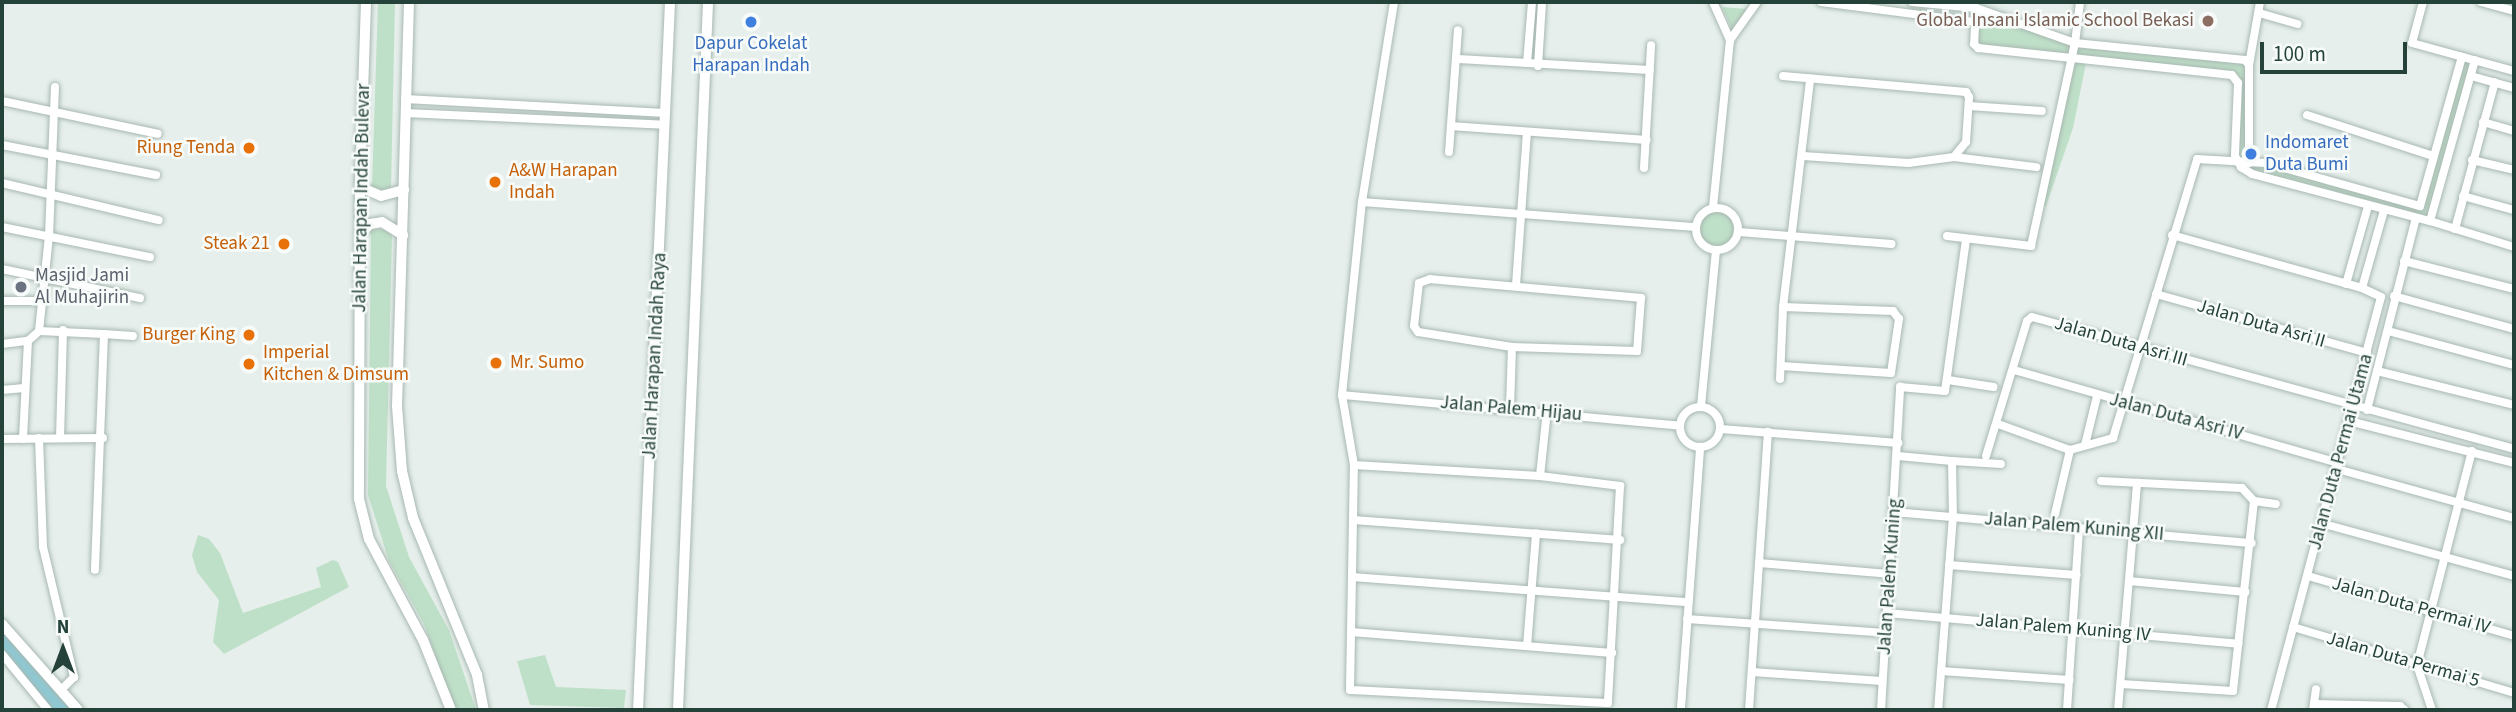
<!DOCTYPE html>
<style>
body{margin:0}
#map{position:relative;width:2516px;height:712px;overflow:hidden;background:#e6efeb;font-family:"Source Sans 3",sans-serif}
div>[style]{position:absolute}
.green>*{inset:0;background:#bfe0c8}
.round{border-radius:50%}
.water>*{inset:0;background:#8ec9d4}
.roads{filter:drop-shadow(0 0 2px #a8b8b2) drop-shadow(0 0 2px #a8b8b2)}
.minor>*{height:8px;margin:-4px;padding:0 4px;transform-origin:4px;border-radius:4px;background:#fff}
.minor>.ring{margin:-4px;padding:0;box-sizing:content-box;background:none;border:8px solid #fff;border-radius:50%}
.tertiary>*{height:10px;margin:-5px;padding:0 5px;transform-origin:5px;border-radius:5px;background:#fff}
.dots>*{width:19px;height:19px;translate:-50% -50%;box-sizing:border-box;border:4px solid #f7fbf9;border-radius:50%}
span{translate:-50% -50%;white-space:nowrap;text-align:center;line-height:1.15;-webkit-text-stroke:5px #f7fbf9;paint-order:stroke}
.education-label{font-size:19px;color:#785e54}
.right{translate:-100% -50%;text-align:right}
.shop-label{font-size:19px;color:#366cbe}
.left{translate:0 -50%;text-align:left}
.food-label{font-size:19px;color:#c56008}
.street-label{font-size:19px;color:#24423a}
.worship-label{font-size:19px;color:#5b616d}
.frame{position:absolute;inset:0;border:4px solid #24423a;pointer-events:none}
.north{position:absolute;left:28px;top:614px;width:70px;height:70px;-webkit-text-stroke:5px #f7fbf9;paint-order:stroke;rotate:0deg;font-size:19px;font-weight:700;line-height:28px;text-align:center;color:#24423a}
.north::after{content:'';display:block;margin:auto;width:24px;height:32px;background:#24423a;clip-path:polygon(50% 0,100% 100%,50% 72%,0 100%)}
.scale{position:absolute;left:2260px;top:42px;width:147px;height:32px;box-sizing:border-box;border:4px solid #24423a;border-top:0;padding-left:9px;font-size:21px;line-height:24px;white-space:nowrap;color:#24423a;-webkit-text-stroke:5px #f7fbf9;paint-order:stroke}
</style>
<div id="map">
<div class="green">
<i style="clip-path:polygon(378px 2px,395px 2px,391px 188px,381px 190px,372px 187px)"></i>
<i style="clip-path:polygon(1722px 7px,1747px 9px,1732px 29px)"></i>
<i style="clip-path:polygon(1976px 8px,2075px 43px,2243px 59px,2249px 65px,2248px 160px,2417px 207px,2462px 57px,2475px 62px,2430px 221px,2252px 174px,2248px 160px,2236px 162px,2235px 77px,2087px 58px,2073px 128px,2046px 206px,2038px 205px,2072px 55px,1978px 48px)"></i>
<i class="round" style="left:1696px;top:208px;width:42px;height:42px"></i>
<i style="clip-path:polygon(371px 229px,389px 230px,392px 236px,386px 486px,409px 557px,449px 630px,476px 710px,455px 710px,424px 624px,389px 561px,368px 495px)"></i>
<i style="clip-path:polygon(198px 535px,209px 539px,220px 553px,243px 613px,321px 587px,316px 568px,333px 560px,338px 562px,349px 587px,224px 654px,213px 642px,219px 600px,197px 572px,192px 555px)"></i>
<i style="clip-path:polygon(545px 655px,556px 687px,626px 690px,624px 708px,530px 705px,517px 661px)"></i>
</div>
<div class="water">
<i style="clip-path:polygon(2px 623px,78px 710px,50px 710px,2px 654px)"></i>
</div>
<div class="roads">
<div class="minor">
<i style="left:1713px;top:2px;width:42px;rotate:65.9deg"></i>
<i style="left:1730px;top:40px;width:169px;rotate:95.8deg"></i>
<i style="left:1821px;top:2px;width:156px;rotate:7.4deg"></i>
<i style="left:1912px;top:2px;width:64px;rotate:5.4deg"></i>
<i style="left:1976px;top:8px;width:105px;rotate:19.5deg"></i>
<i style="left:2075px;top:43px;width:171px;rotate:5.7deg"></i>
<i style="left:2245px;top:60px;width:6px;rotate:51deg"></i>
<i style="left:2249px;top:65px;width:98px;rotate:90deg"></i>
<i style="left:2423px;top:2px;width:42px;rotate:105deg"></i>
<i style="left:2412px;top:43px;width:106px;rotate:15.4deg"></i>
<i style="left:2481px;top:2px;width:34px;rotate:15deg"></i>
<i style="left:1976px;top:8px;width:36px;rotate:93deg"></i>
<i style="left:1974px;top:44px;width:6px;rotate:45deg"></i>
<i style="left:1978px;top:48px;width:255px;rotate:6.1deg"></i>
<i style="left:2232px;top:75px;width:10px;rotate:53deg"></i>
<i style="left:2238px;top:83px;width:73px;rotate:92.4deg"></i>
<i style="left:2235px;top:156px;width:13px;rotate:61deg"></i>
<i style="left:2241px;top:167px;width:13px;rotate:32deg"></i>
<i style="left:2252px;top:174px;width:184px;rotate:14.8deg"></i>
<i style="left:2430px;top:221px;width:167px;rotate:-74.4deg"></i>
<i style="left:2259px;top:13px;width:40px;rotate:16deg"></i>
<i style="left:1730px;top:40px;width:47px;rotate:-54.6deg"></i>
<i style="left:1458px;top:59px;width:192px;rotate:3.3deg"></i>
<i style="left:1527px;top:63px;width:61px;rotate:-85.3deg"></i>
<i style="left:2249px;top:65px;width:64px;rotate:-80.1deg"></i>
<i style="left:1538px;top:66px;width:64px;rotate:-86.4deg"></i>
<i style="left:1783px;top:76px;width:184px;rotate:5deg"></i>
<i style="left:1966px;top:92px;width:6px;rotate:59deg"></i>
<i style="left:1969px;top:97px;width:45px;rotate:93.8deg"></i>
<i style="left:1966px;top:142px;width:19px;rotate:129deg"></i>
<i style="left:1954px;top:157px;width:46px;rotate:172.6deg"></i>
<i style="left:1908px;top:163px;width:105px;rotate:-176.2deg"></i>
<i style="left:2471px;top:76px;width:45px;rotate:15.6deg"></i>
<i style="left:405px;top:99px;width:261px;rotate:3.1deg"></i>
<i style="left:2px;top:101px;width:159px;rotate:11.9deg"></i>
<i style="left:1969px;top:106px;width:73px;rotate:3.9deg"></i>
<i style="left:405px;top:113px;width:260px;rotate:2.6deg"></i>
<i style="left:2307px;top:115px;width:133px;rotate:18deg"></i>
<i style="left:2483px;top:122px;width:32px;rotate:16deg"></i>
<i style="left:1451px;top:126px;width:196px;rotate:4.1deg"></i>
<i style="left:2px;top:145px;width:157px;rotate:11deg"></i>
<i style="left:1449px;top:152px;width:122px;rotate:-85.8deg"></i>
<i style="left:1954px;top:157px;width:83px;rotate:7deg"></i>
<i style="left:2472px;top:160px;width:43px;rotate:13.4deg"></i>
<i style="left:1644px;top:168px;width:123px;rotate:-86.7deg"></i>
<i style="left:2px;top:183px;width:161px;rotate:13.3deg"></i>
<i style="left:2463px;top:196px;width:53px;rotate:15.4deg"></i>
<i style="left:1362px;top:202px;width:335px;rotate:4.3deg"></i>
<i class="ring" style="left:1696px;top:208px;width:34px;height:34px"></i>
<i style="left:2430px;top:221px;width:88px;rotate:17.2deg"></i>
<i style="left:2px;top:227px;width:151px;rotate:11.5deg"></i>
<i style="left:2455px;top:229px;width:152px;rotate:-74.8deg"></i>
<i style="left:1739px;top:232px;width:153px;rotate:4.5deg"></i>
<i style="left:2172px;top:235px;width:197px;rotate:15.6deg"></i>
<i style="left:2362px;top:288px;width:21px;rotate:25deg"></i>
<i style="left:2381px;top:297px;width:427px;rotate:104.9deg"></i>
<i style="left:1947px;top:236px;width:85px;rotate:6.8deg"></i>
<i style="left:2031px;top:246px;width:208px;rotate:-77.8deg"></i>
<i style="left:2075px;top:43px;width:41px;rotate:-83deg"></i>
<i style="left:2404px;top:261px;width:114px;rotate:14.3deg"></i>
<i style="left:2px;top:269px;width:141px;rotate:11.9deg"></i>
<i style="left:1430px;top:279px;width:212px;rotate:5.1deg"></i>
<i style="left:1641px;top:298px;width:53px;rotate:94.3deg"></i>
<i style="left:1637px;top:351px;width:125px;rotate:-178.2deg"></i>
<i style="left:1512px;top:347px;width:95px;rotate:-170.9deg"></i>
<i style="left:1418px;top:332px;width:7px;rotate:-124deg"></i>
<i style="left:1414px;top:326px;width:43px;rotate:-83.4deg"></i>
<i style="left:1419px;top:283px;width:12px;rotate:-20deg"></i>
<i style="left:2346px;top:284px;width:81px;rotate:-74.2deg"></i>
<i style="left:1516px;top:285px;width:153px;rotate:-85.9deg"></i>
<i style="left:2362px;top:288px;width:81px;rotate:-74.2deg"></i>
<i style="left:2156px;top:294px;width:219px;rotate:15.6deg"></i>
<i style="left:2394px;top:296px;width:124px;rotate:15.4deg"></i>
<i style="left:2px;top:301px;width:38px"></i>
<i style="left:39px;top:331px;width:65px;rotate:2.6deg"></i>
<i style="left:104px;top:334px;width:236px;rotate:92.2deg"></i>
<i style="left:2388px;top:331px;width:131px;rotate:15.1deg"></i>
<i style="left:104px;top:334px;width:29px;rotate:4deg"></i>
<i style="left:2px;top:344px;width:26px;rotate:-7deg"></i>
<i style="left:28px;top:341px;width:15px;rotate:-42deg"></i>
<i style="left:39px;top:331px;width:96px;rotate:-84deg"></i>
<i style="left:49px;top:236px;width:149px;rotate:-87.7deg"></i>
<i style="left:1781px;top:366px;width:110px;rotate:3.6deg"></i>
<i style="left:1891px;top:373px;width:55px;rotate:-81.6deg"></i>
<i style="left:1899px;top:319px;width:10px;rotate:-127deg"></i>
<i style="left:1893px;top:311px;width:110px;rotate:-177.9deg"></i>
<i style="left:2014px;top:370px;width:338px;rotate:16deg"></i>
<i style="left:2377px;top:371px;width:141px;rotate:13.9deg"></i>
<i style="left:1780px;top:379px;width:72px;rotate:-87.6deg"></i>
<i style="left:1783px;top:307px;width:230px;rotate:-83.2deg"></i>
<i style="left:1948px;top:380px;width:46px;rotate:8.8deg"></i>
<i style="left:2px;top:390px;width:22px;rotate:-5deg"></i>
<i style="left:1342px;top:395px;width:339px;rotate:5.2deg"></i>
<i style="left:1701px;top:406px;width:156px;rotate:-84.5deg"></i>
<i class="ring" style="left:1680px;top:407px;width:32px;height:32px"></i>
<i style="left:1510px;top:409px;width:62px;rotate:-88.2deg"></i>
<i style="left:2367px;top:410px;width:198px;rotate:-75.7deg"></i>
<i style="left:2349px;top:421px;width:170px;rotate:14.3deg"></i>
<i style="left:1998px;top:424px;width:77px;rotate:19.9deg"></i>
<i style="left:2070px;top:450px;width:45px;rotate:-15.6deg"></i>
<i style="left:2113px;top:438px;width:291px;rotate:-73.2deg"></i>
<i style="left:2197px;top:159px;width:69px;rotate:3.3deg"></i>
<i style="left:2266px;top:163px;width:160px;rotate:15.6deg"></i>
<i style="left:2420px;top:206px;width:155px;rotate:-74.3deg"></i>
<i style="left:1721px;top:429px;width:178px;rotate:4.5deg"></i>
<i style="left:39px;top:438px;width:109px;rotate:87.9deg"></i>
<i style="left:43px;top:547px;width:134px;rotate:76.6deg"></i>
<i style="left:74px;top:677px;width:18px;rotate:135deg"></i>
<i style="left:60px;top:438px;width:108px;rotate:-88.4deg"></i>
<i style="left:2px;top:439px;width:101px;rotate:-0.6deg"></i>
<i style="left:23px;top:439px;width:98px;rotate:-87.1deg"></i>
<i style="left:2085px;top:445px;width:50px;rotate:-76.2deg"></i>
<i style="left:1898px;top:456px;width:54px;rotate:5.3deg"></i>
<i style="left:1952px;top:461px;width:55px;rotate:89deg"></i>
<i style="left:1953px;top:516px;width:195px;rotate:94.4deg"></i>
<i style="left:1986px;top:456px;width:141px;rotate:-73.1deg"></i>
<i style="left:2027px;top:321px;width:6px;rotate:-39deg"></i>
<i style="left:2032px;top:317px;width:500px;rotate:15.3deg"></i>
<i style="left:1952px;top:461px;width:49px;rotate:3.5deg"></i>
<i style="left:1354px;top:465px;width:186px;rotate:3.4deg"></i>
<i style="left:1540px;top:476px;width:81px;rotate:7.1deg"></i>
<i style="left:1620px;top:486px;width:217px;rotate:93.2deg"></i>
<i style="left:1608px;top:703px;width:258px;rotate:-177.1deg"></i>
<i style="left:1350px;top:690px;width:225px;rotate:-89deg"></i>
<i style="left:1354px;top:465px;width:71px;rotate:-99.7deg"></i>
<i style="left:1342px;top:395px;width:194px;rotate:-84.1deg"></i>
<i style="left:1362px;top:202px;width:203px;rotate:-80.9deg"></i>
<i style="left:2337px;top:469px;width:184px;rotate:15.5deg"></i>
<i style="left:1540px;top:476px;width:65px;rotate:-83.9deg"></i>
<i style="left:2101px;top:481px;width:141px;rotate:2.8deg"></i>
<i style="left:2242px;top:488px;width:18px;rotate:47deg"></i>
<i style="left:2254px;top:501px;width:191px;rotate:96.3deg"></i>
<i style="left:2233px;top:691px;width:112px;rotate:-176.4deg"></i>
<i style="left:2254px;top:501px;width:22px;rotate:8deg"></i>
<i style="left:1895px;top:512px;width:358px;rotate:5deg"></i>
<i style="left:2055px;top:514px;width:66px;rotate:-76.8deg"></i>
<i style="left:1354px;top:520px;width:267px;rotate:4.3deg"></i>
<i style="left:2324px;top:524px;width:197px;rotate:15.3deg"></i>
<i style="left:1759px;top:563px;width:130px;rotate:4.8deg"></i>
<i style="left:1949px;top:565px;width:128px;rotate:4.5deg"></i>
<i style="left:2308px;top:576px;width:215px;rotate:16.2deg"></i>
<i style="left:1352px;top:577px;width:337px;rotate:4.3deg"></i>
<i style="left:2129px;top:581px;width:117px;rotate:5.4deg"></i>
<i style="left:1887px;top:613px;width:353px;rotate:5deg"></i>
<i style="left:1687px;top:619px;width:199px;rotate:4deg"></i>
<i style="left:2293px;top:627px;width:231px;rotate:16.6deg"></i>
<i style="left:1351px;top:632px;width:262px;rotate:4.6deg"></i>
<i style="left:1527px;top:646px;width:113px;rotate:-85.4deg"></i>
<i style="left:2px;top:654px;width:72px;rotate:50.6deg"></i>
<i style="left:1941px;top:671px;width:129px;rotate:4deg"></i>
<i style="left:1752px;top:672px;width:130px;rotate:4deg"></i>
<i style="left:2314px;top:704px;width:86px;rotate:1.3deg"></i>
<i style="left:2400px;top:706px;width:6px;rotate:39deg"></i>
<i style="left:1681px;top:708px;width:262px;rotate:-85.8deg"></i>
<i style="left:1749px;top:710px;width:279px;rotate:-86.1deg"></i>
<i style="left:1881px;top:710px;width:324px;rotate:-86.6deg"></i>
<i style="left:1900px;top:387px;width:45px;rotate:5.1deg"></i>
<i style="left:1945px;top:391px;width:152px;rotate:-82.1deg"></i>
<i style="left:2067px;top:710px;width:183px;rotate:-86.2deg"></i>
<i style="left:2118px;top:710px;width:228px;rotate:-85.2deg"></i>
<i style="left:2313px;top:710px;width:21px;rotate:-82deg"></i>
<i style="left:2432px;top:710px;width:47px;rotate:-108.4deg"></i>
<i style="left:2417px;top:665px;width:221px;rotate:-75.6deg"></i>
</div>
<div class="tertiary">
<i style="left:366px;top:2px;width:185px;rotate:91.9deg"></i>
<i style="left:360px;top:187px;width:312px;rotate:90.2deg"></i>
<i style="left:359px;top:499px;width:41px;rotate:76deg"></i>
<i style="left:369px;top:539px;width:115px;rotate:61.9deg"></i>
<i style="left:423px;top:640px;width:75px;rotate:68.2deg"></i>
<i style="left:409px;top:2px;width:404px;rotate:91.7deg"></i>
<i style="left:397px;top:406px;width:65px;rotate:85.6deg"></i>
<i style="left:402px;top:471px;width:48px;rotate:76.8deg"></i>
<i style="left:413px;top:518px;width:170px;rotate:67.8deg"></i>
<i style="left:477px;top:675px;width:36px;rotate:79deg"></i>
<i style="left:360px;top:187px;width:23px;rotate:23deg"></i>
<i style="left:381px;top:196px;width:24px;rotate:-15deg"></i>
<i style="left:360px;top:234px;width:14px;rotate:-45deg"></i>
<i style="left:370px;top:224px;width:12px;rotate:-9deg"></i>
<i style="left:382px;top:222px;width:25px;rotate:32deg"></i>
<i style="left:2px;top:624px;width:115px;rotate:48.5deg"></i>
<i style="left:638px;top:710px;width:709px;rotate:-87.41deg"></i>
<i style="left:678px;top:710px;width:709px;rotate:-87.57deg"></i>
</div>
</div>
<div class="dots">
<i style="left:2208px;top:21px;background:#8d6e63"></i>
<i style="left:751px;top:22px;background:#3f7fe0"></i>
<i style="left:249px;top:148px;background:#e8710a"></i>
<i style="left:2251px;top:154px;background:#3f7fe0"></i>
<i style="left:495px;top:182px;background:#e8710a"></i>
<i style="left:284px;top:244px;background:#e8710a"></i>
<i style="left:21px;top:287px;background:#6b7280"></i>
<i style="left:249px;top:335px;background:#e8710a"></i>
<i style="left:496px;top:363px;background:#e8710a"></i>
<i style="left:249px;top:364px;background:#e8710a"></i>
</div>
<div class="education-label">
<span class="right" style="left:2194px;top:21px">Global Insani Islamic School Bekasi</span>
</div>
<div class="shop-label">
<span style="left:751px;top:55px">Dapur Cokelat<br>Harapan Indah</span>
<span class="left" style="left:2265px;top:154px">Indomaret<br>Duta Bumi</span>
</div>
<div class="food-label">
<span class="right" style="left:235px;top:148px">Riung Tenda</span>
<span class="left" style="left:509px;top:182px">A&amp;W Harapan<br>Indah</span>
<span class="right" style="left:270px;top:244px">Steak 21</span>
<span class="right" style="left:235px;top:335px">Burger King</span>
<span class="left" style="left:263px;top:364px">Imperial<br>Kitchen &amp; Dimsum</span>
<span class="left" style="left:510px;top:363px">Mr. Sumo</span>
</div>
<div class="street-label">
<span style="left:362px;top:198px;rotate:-89deg">Jalan Harapan Indah Bulevar</span>
<span style="left:2261px;top:324px;rotate:16deg">Jalan Duta Asri II</span>
<span style="left:2121px;top:342px;rotate:16deg">Jalan Duta Asri III</span>
<span style="left:655px;top:356px;rotate:-87deg">Jalan Harapan Indah Raya</span>
<span style="left:1511px;top:409px;rotate:5deg">Jalan Palem Hijau</span>
<span style="left:2176px;top:417px;rotate:15deg">Jalan Duta Asri IV</span>
<span style="left:2341px;top:452px;rotate:-75deg">Jalan Duta Permai Utama</span>
<span style="left:2074px;top:527px;rotate:5deg">Jalan Palem Kuning XII</span>
<span style="left:1890px;top:577px;rotate:-86deg">Jalan Palem Kuning</span>
<span style="left:2411px;top:606px;rotate:16deg">Jalan Duta Permai IV</span>
<span style="left:2063px;top:628px;rotate:5deg">Jalan Palem Kuning IV</span>
<span style="left:2403px;top:660px;rotate:16deg">Jalan Duta Permai 5</span>
</div>
<div class="worship-label">
<span class="left" style="left:35px;top:287px">Masjid Jami<br>Al Muhajirin</span>
</div>
<div class="frame"></div>
<div class="north">N</div>
<div class="scale">100 m</div>
</div>
